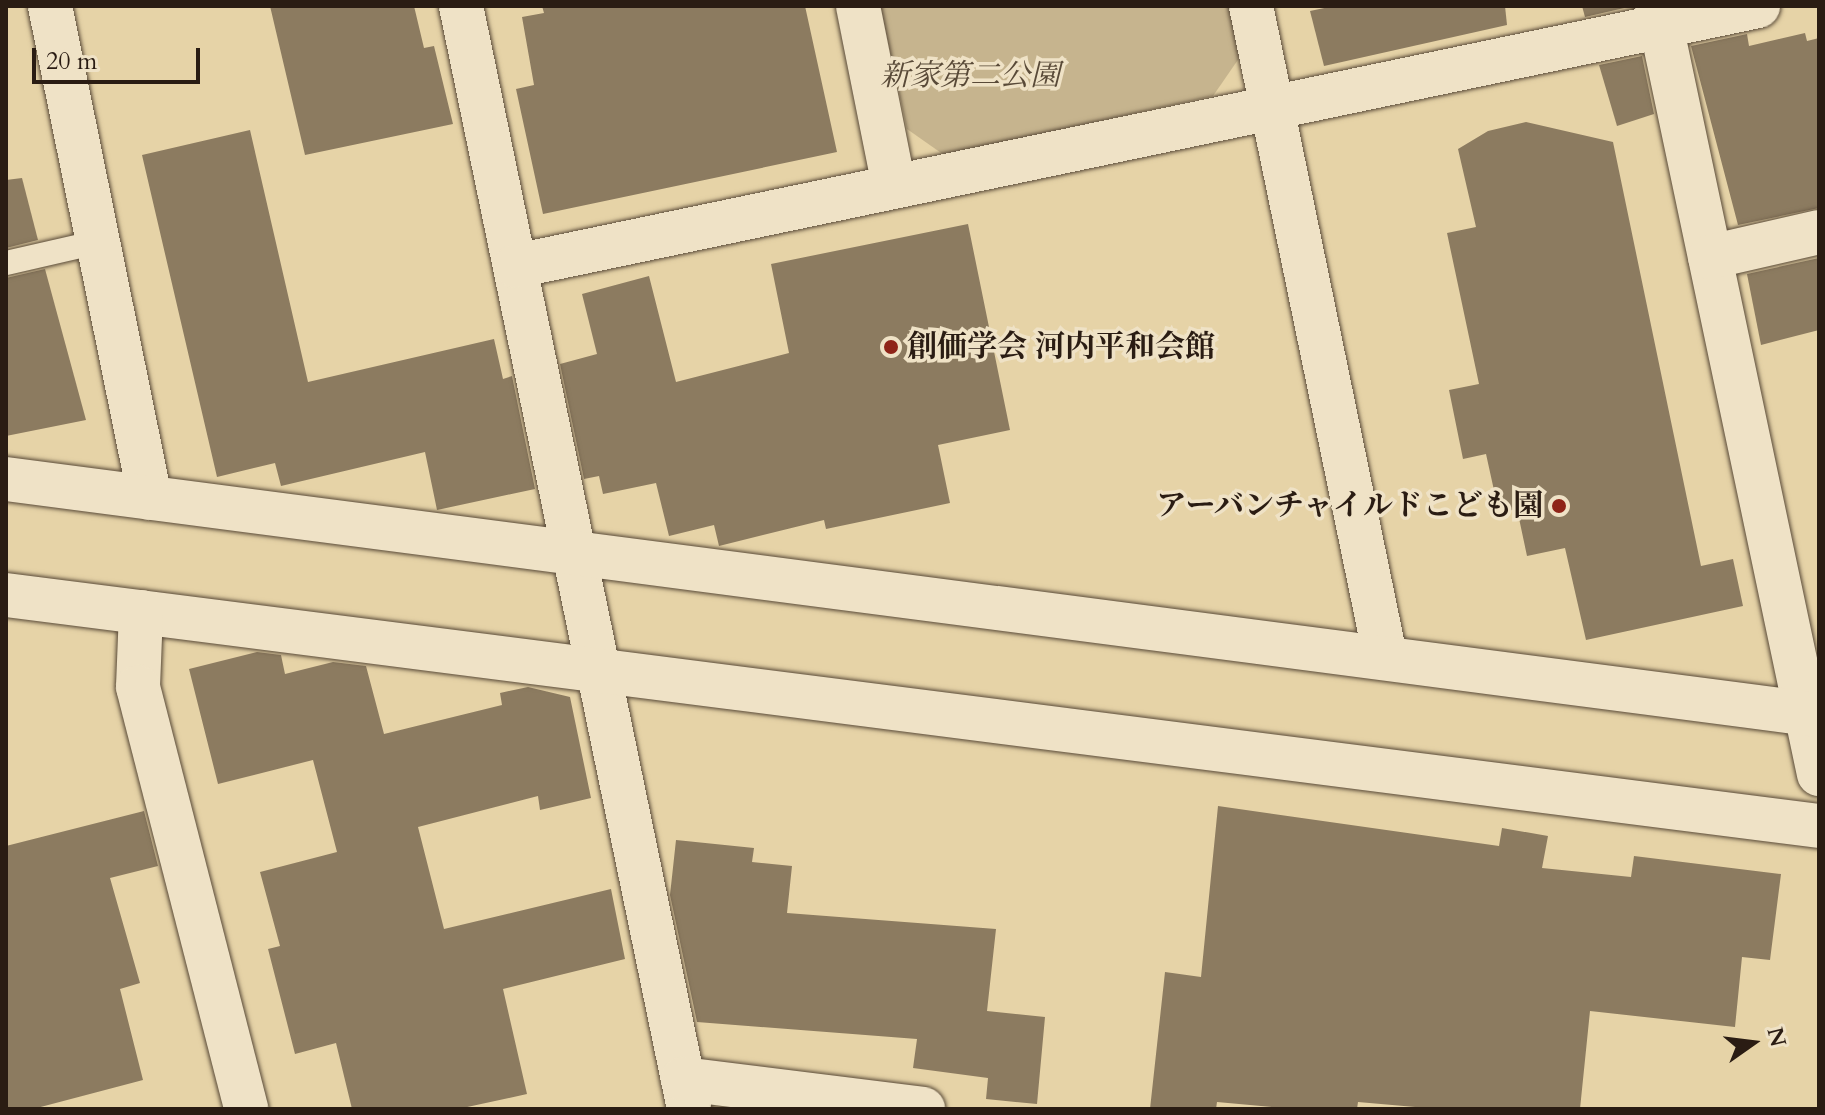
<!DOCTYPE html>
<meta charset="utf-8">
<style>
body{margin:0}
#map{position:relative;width:1825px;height:1115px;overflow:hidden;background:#e6d3a7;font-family:Cardo,"Noto Serif JP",serif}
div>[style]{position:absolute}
.green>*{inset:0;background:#c6b48e}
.building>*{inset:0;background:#8c7b60}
.roads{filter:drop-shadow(0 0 2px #594a38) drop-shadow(0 0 2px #594a38)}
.service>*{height:24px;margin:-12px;padding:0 12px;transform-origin:12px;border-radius:12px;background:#efe2c6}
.minor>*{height:44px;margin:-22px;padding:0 22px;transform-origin:22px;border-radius:22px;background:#efe2c6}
.dots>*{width:22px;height:22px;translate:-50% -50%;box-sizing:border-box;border:4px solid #efe2c6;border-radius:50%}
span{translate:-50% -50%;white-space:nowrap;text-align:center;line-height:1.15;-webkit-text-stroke:7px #efe2c6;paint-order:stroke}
.park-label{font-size:30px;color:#594a38;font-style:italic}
.poi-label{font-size:30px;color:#2a1c13;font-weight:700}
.left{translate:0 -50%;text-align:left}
.right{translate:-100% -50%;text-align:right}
.frame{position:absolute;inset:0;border:8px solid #2a1c13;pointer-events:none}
.north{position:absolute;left:1713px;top:1003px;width:80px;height:80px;-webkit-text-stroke:6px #efe2c6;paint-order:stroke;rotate:76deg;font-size:22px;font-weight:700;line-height:32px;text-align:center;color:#2a1c13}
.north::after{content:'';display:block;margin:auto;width:28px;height:36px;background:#2a1c13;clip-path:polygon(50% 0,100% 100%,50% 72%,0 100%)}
.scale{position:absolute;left:32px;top:48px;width:168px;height:36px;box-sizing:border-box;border:4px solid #2a1c13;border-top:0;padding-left:10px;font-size:24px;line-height:28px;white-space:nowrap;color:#2a1c13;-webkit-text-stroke:6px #efe2c6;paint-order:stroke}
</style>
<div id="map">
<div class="green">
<i style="clip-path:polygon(880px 6px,1232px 6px,1242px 54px,1213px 96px,944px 155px,907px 129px)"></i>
</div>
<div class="building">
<i style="clip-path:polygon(270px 6px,414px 6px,424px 48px,434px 46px,453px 124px,305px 155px)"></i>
<i style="clip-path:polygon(542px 6px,805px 6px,837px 152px,543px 214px,516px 89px,534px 85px,522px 17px,544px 13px)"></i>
<i style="clip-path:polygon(1334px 6px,1505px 6px,1507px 25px,1324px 66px,1310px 11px)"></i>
<i style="clip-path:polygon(1582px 6px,1633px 6px,1585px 17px)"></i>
<i style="clip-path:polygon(1805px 33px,1807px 41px,1819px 38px,1819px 208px,1738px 225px,1691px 46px,1747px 34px,1749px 46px)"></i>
<i style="clip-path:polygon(1642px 56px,1654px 114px,1617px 126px,1599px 65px)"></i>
<i style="clip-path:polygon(1526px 122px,1613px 142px,1701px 566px,1733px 559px,1743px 606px,1586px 640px,1565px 548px,1527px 556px,1517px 509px,1499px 513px,1486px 454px,1463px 459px,1449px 390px,1479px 384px,1447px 233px,1476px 227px,1458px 149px,1488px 131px)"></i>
<i style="clip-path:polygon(250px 130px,308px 382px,494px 339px,503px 379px,512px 376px,535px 489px,437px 510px,425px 452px,281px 486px,275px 463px,217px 477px,142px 155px)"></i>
<i style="clip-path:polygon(22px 178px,38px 240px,6px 248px,6px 180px)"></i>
<i style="clip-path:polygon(968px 224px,1010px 430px,938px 445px,950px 503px,826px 529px,824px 520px,719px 546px,714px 525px,669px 536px,656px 483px,603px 494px,599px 476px,584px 479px,560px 364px,597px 354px,582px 294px,649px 276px,676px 382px,789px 353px,771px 264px)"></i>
<i style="clip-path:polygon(1819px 258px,1819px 330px,1761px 345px,1747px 274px)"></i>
<i style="clip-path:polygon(45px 269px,86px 420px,6px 436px,6px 278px)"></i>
<i style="clip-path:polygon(257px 652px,281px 655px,285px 674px,333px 662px,366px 666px,384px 734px,502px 705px,500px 693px,528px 687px,570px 697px,591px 798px,540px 810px,538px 796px,418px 827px,444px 929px,611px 889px,625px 959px,503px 989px,527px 1094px,458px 1109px,352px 1109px,336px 1043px,295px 1054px,268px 949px,280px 946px,260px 872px,337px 852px,313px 760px,218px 784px,189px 669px)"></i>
<i style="clip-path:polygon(1218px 806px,1499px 846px,1502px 828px,1548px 836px,1542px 868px,1631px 877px,1634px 856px,1781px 874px,1770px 960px,1742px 957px,1735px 1027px,1590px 1011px,1580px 1109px,1438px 1109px,1358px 1102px,1357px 1109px,1293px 1109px,1217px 1102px,1216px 1109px,1150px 1109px,1165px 972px,1201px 977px)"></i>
<i style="clip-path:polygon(144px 811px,158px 866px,110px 878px,140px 983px,120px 989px,143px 1080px,33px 1109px,6px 1109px,6px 846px)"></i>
<i style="clip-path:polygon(676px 840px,754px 848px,752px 862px,792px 866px,787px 913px,996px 929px,987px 1011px,1045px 1017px,1037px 1104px,986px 1099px,988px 1078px,913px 1068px,917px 1039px,697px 1022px,670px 895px)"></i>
</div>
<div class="roads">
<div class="service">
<i style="left:6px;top:263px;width:94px;rotate:-12.9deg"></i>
</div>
<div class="minor">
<i style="left:50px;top:6px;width:502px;rotate:78.51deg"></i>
<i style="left:461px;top:6px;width:1126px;rotate:78.32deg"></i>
<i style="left:858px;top:6px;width:184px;rotate:78.7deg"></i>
<i style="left:1251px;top:6px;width:664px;rotate:78.35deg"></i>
<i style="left:1657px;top:6px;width:785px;rotate:78.09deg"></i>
<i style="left:1710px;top:257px;width:112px;rotate:-12.9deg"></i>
<i style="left:516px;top:266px;width:1269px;rotate:-11.82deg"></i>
<i style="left:6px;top:479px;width:1828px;rotate:7.42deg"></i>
<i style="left:6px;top:595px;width:1828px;rotate:7.26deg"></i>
<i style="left:141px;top:612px;width:75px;rotate:92.3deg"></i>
<i style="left:138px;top:687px;width:436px;rotate:75.6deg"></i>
<i style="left:683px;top:1079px;width:242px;rotate:7.1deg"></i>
</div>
</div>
<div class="dots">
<i style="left:891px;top:347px;background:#8f2418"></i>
<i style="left:1559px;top:506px;background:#8f2418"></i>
</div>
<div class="park-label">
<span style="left:970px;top:76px">新家第二公園</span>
</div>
<div class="poi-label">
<span class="left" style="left:907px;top:347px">創価学会 河内平和会館</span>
<span class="right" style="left:1543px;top:506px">アーバンチャイルドこども園</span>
</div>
<div class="frame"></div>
<div class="north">N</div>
<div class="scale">20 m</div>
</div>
